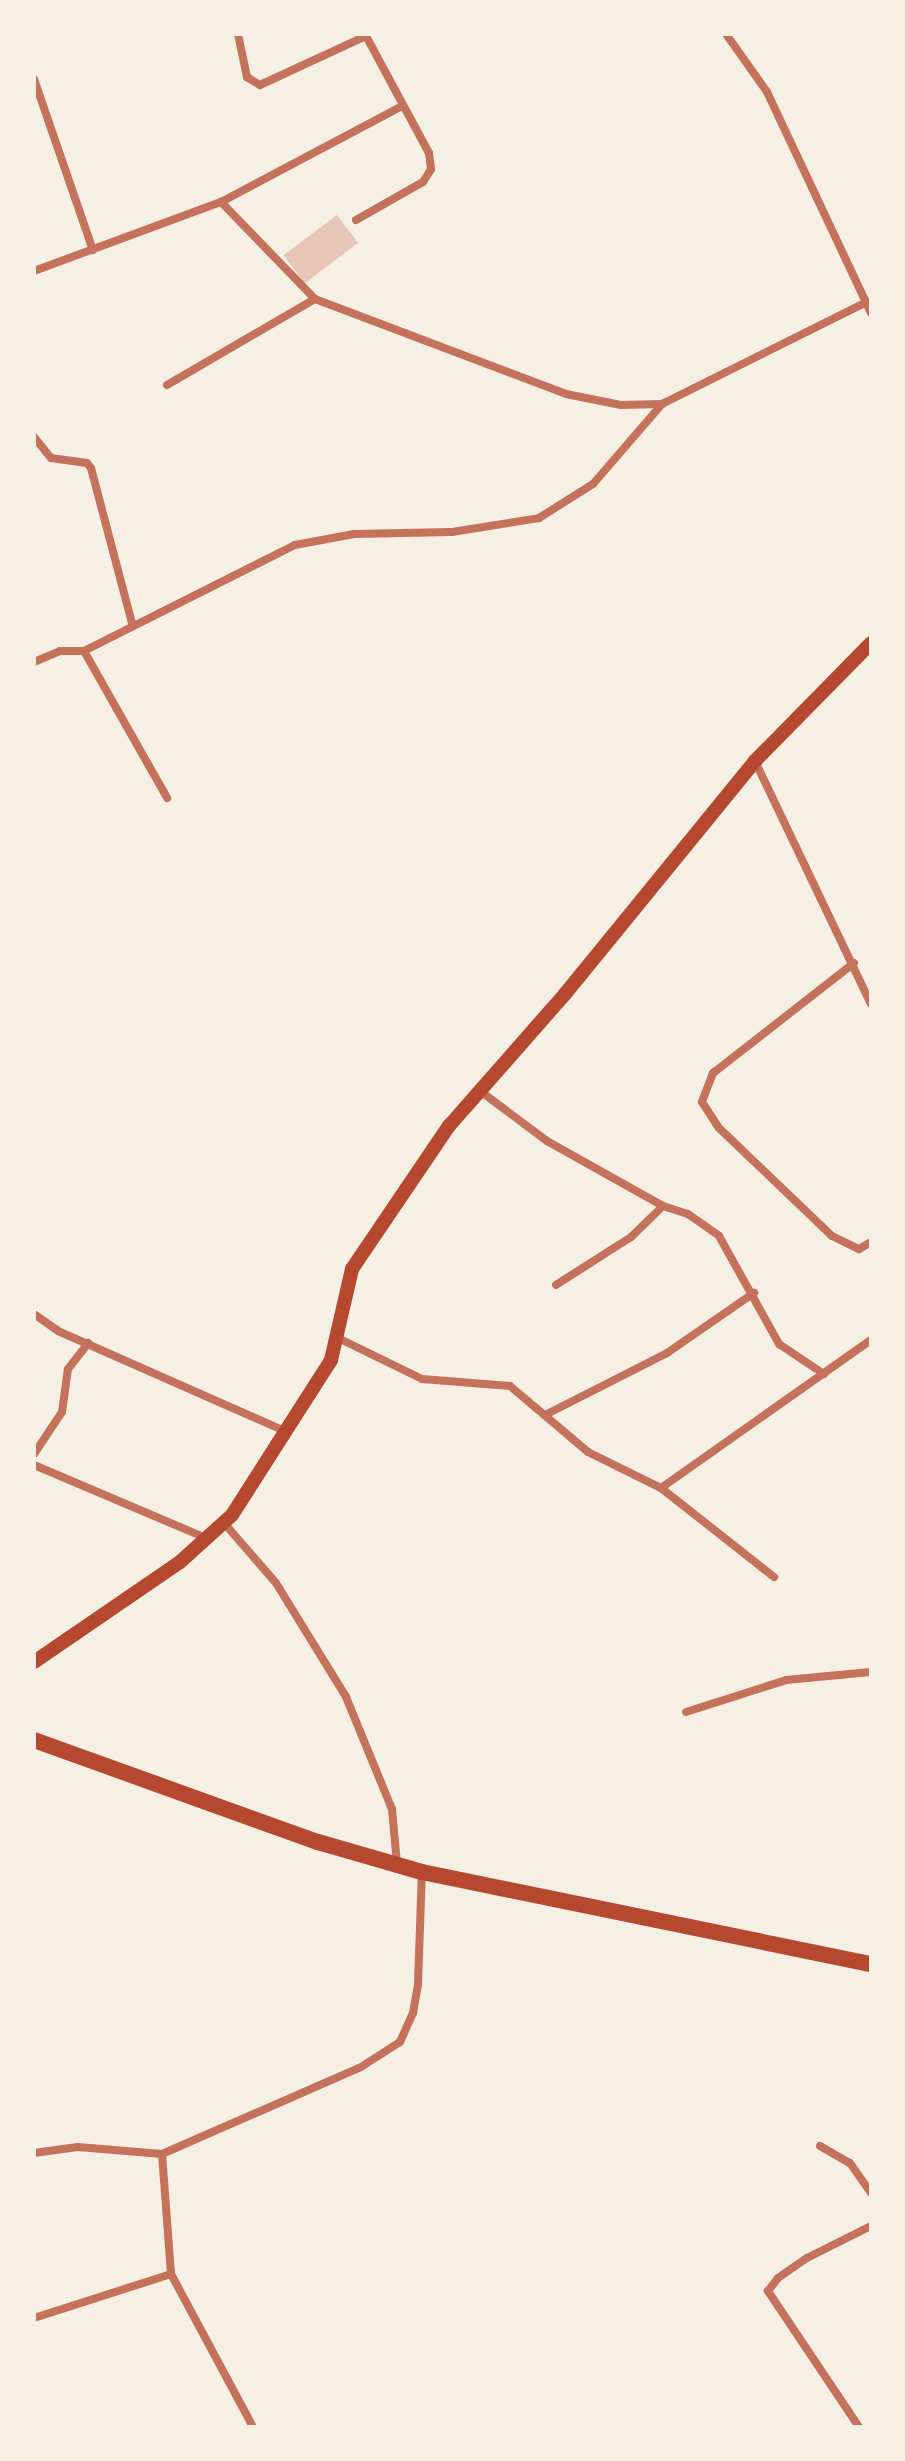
<!DOCTYPE html>
<style>
body{margin:0}
#map{position:relative;width:905px;height:2461px;overflow:hidden;background:#f6efe4;font-family:"Space Grotesk",sans-serif}
div>[style]{position:absolute}
.building>*{inset:0;background:#e6c5b7;transform-origin:0 0}
.minor>*{height:8px;margin:-4px;padding:0 4px;transform-origin:4px;border-radius:4px;background:#c5725c}
.secondary>*{height:14px;margin:-7px;padding:0 7px;transform-origin:7px;border-radius:7px;background:#b5482f}
.primary>*{height:16px;margin:-8px;padding:0 8px;transform-origin:8px;border-radius:8px;background:#b5482f}
span{translate:-50% -50%;white-space:nowrap;text-align:center;line-height:1.15;-webkit-text-stroke:8px #f6efe4;paint-order:stroke}
.frame{position:absolute;inset:0;border:36px solid #f6efe4;pointer-events:none}
</style>
<div id="map">
<div class="building">
<i style="left:337px;top:215px;width:35px;height:67px;rotate:53deg"></i>
</div>
<div class="minor">
<i style="left:238px;top:34px;width:44px;rotate:78.2deg"></i>
<i style="left:247px;top:77px;width:15px;rotate:32deg"></i>
<i style="left:260px;top:85px;width:117px;rotate:-24.8deg"></i>
<i style="left:726px;top:34px;width:71px;rotate:54.7deg"></i>
<i style="left:767px;top:92px;width:244px;rotate:64.8deg"></i>
<i style="left:34px;top:79px;width:181px;rotate:71deg"></i>
<i style="left:221px;top:202px;width:205px;rotate:-27.9deg"></i>
<i style="left:356px;top:220px;width:77px;rotate:-29.6deg"></i>
<i style="left:423px;top:182px;width:15px;rotate:-58deg"></i>
<i style="left:431px;top:169px;width:16px;rotate:-97deg"></i>
<i style="left:429px;top:153px;width:135px;rotate:-118.3deg"></i>
<i style="left:34px;top:271px;width:199px;rotate:-20.3deg"></i>
<i style="left:221px;top:202px;width:135px;rotate:45.9deg"></i>
<i style="left:315px;top:299px;width:268px;rotate:20.7deg"></i>
<i style="left:566px;top:394px;width:56px;rotate:11.3deg"></i>
<i style="left:621px;top:405px;width:41px;rotate:-1.4deg"></i>
<i style="left:662px;top:404px;width:229px;rotate:-26.5deg"></i>
<i style="left:167px;top:385px;width:171px;rotate:-30.2deg"></i>
<i style="left:34px;top:437px;width:27px;rotate:51deg"></i>
<i style="left:51px;top:458px;width:36px;rotate:8deg"></i>
<i style="left:87px;top:463px;width:6px;rotate:51deg"></i>
<i style="left:91px;top:468px;width:160px;rotate:75.2deg"></i>
<i style="left:84px;top:651px;width:236px;rotate:-26.7deg"></i>
<i style="left:295px;top:545px;width:60px;rotate:-10.6deg"></i>
<i style="left:354px;top:534px;width:98px;rotate:-1.2deg"></i>
<i style="left:452px;top:532px;width:88px;rotate:-9.1deg"></i>
<i style="left:539px;top:518px;width:64px;rotate:-32.2deg"></i>
<i style="left:593px;top:484px;width:106px;rotate:-49.2deg"></i>
<i style="left:34px;top:662px;width:28px;rotate:-23deg"></i>
<i style="left:60px;top:651px;width:24px"></i>
<i style="left:84px;top:651px;width:169px;rotate:60.5deg"></i>
<i style="left:755px;top:761px;width:269px;rotate:64.5deg"></i>
<i style="left:854px;top:963px;width:179px;rotate:142deg"></i>
<i style="left:713px;top:1073px;width:31px;rotate:111deg"></i>
<i style="left:702px;top:1102px;width:31px;rotate:57deg"></i>
<i style="left:719px;top:1128px;width:156px;rotate:43.7deg"></i>
<i style="left:832px;top:1236px;width:30px;rotate:26deg"></i>
<i style="left:859px;top:1249px;width:14px;rotate:-30deg"></i>
<i style="left:480px;top:1091px;width:84px;rotate:36.7deg"></i>
<i style="left:547px;top:1141px;width:133px;rotate:29.3deg"></i>
<i style="left:663px;top:1206px;width:45px;rotate:135.9deg"></i>
<i style="left:631px;top:1237px;width:89px;rotate:147.4deg"></i>
<i style="left:663px;top:1206px;width:26px;rotate:18deg"></i>
<i style="left:688px;top:1214px;width:38px;rotate:35deg"></i>
<i style="left:719px;top:1236px;width:124px;rotate:60.9deg"></i>
<i style="left:779px;top:1344px;width:54px;rotate:33.7deg"></i>
<i style="left:34px;top:1314px;width:29px;rotate:35deg"></i>
<i style="left:58px;top:1331px;width:248px;rotate:23.8deg"></i>
<i style="left:338px;top:1338px;width:93px;rotate:26deg"></i>
<i style="left:422px;top:1379px;width:88px;rotate:4.5deg"></i>
<i style="left:510px;top:1386px;width:102px;rotate:40.2deg"></i>
<i style="left:588px;top:1452px;width:81px;rotate:26.3deg"></i>
<i style="left:661px;top:1488px;width:144px;rotate:38.2deg"></i>
<i style="left:545px;top:1415px;width:137px;rotate:-26.9deg"></i>
<i style="left:667px;top:1353px;width:106px;rotate:-34.6deg"></i>
<i style="left:34px;top:1454px;width:50px;rotate:-56.3deg"></i>
<i style="left:62px;top:1412px;width:43px;rotate:-82.1deg"></i>
<i style="left:68px;top:1369px;width:33px;rotate:-52deg"></i>
<i style="left:34px;top:1465px;width:187px;rotate:23deg"></i>
<i style="left:661px;top:1488px;width:257px;rotate:-35.2deg"></i>
<i style="left:224px;top:1523px;width:79px;rotate:49.1deg"></i>
<i style="left:276px;top:1583px;width:134px;rotate:58.4deg"></i>
<i style="left:346px;top:1697px;width:121px;rotate:67.7deg"></i>
<i style="left:392px;top:1809px;width:55px;rotate:84.8deg"></i>
<i style="left:686px;top:1712px;width:105px;rotate:-17.7deg"></i>
<i style="left:786px;top:1680px;width:85px;rotate:-5.4deg"></i>
<i style="left:820px;top:2146px;width:34px;rotate:30deg"></i>
<i style="left:850px;top:2163px;width:37px;rotate:55deg"></i>
<i style="left:34px;top:2153px;width:44px;rotate:-7.8deg"></i>
<i style="left:78px;top:2147px;width:84px;rotate:4.8deg"></i>
<i style="left:162px;top:2154px;width:120px;rotate:85.7deg"></i>
<i style="left:162px;top:2154px;width:217px;rotate:-23.6deg"></i>
<i style="left:361px;top:2067px;width:46px;rotate:-32.7deg"></i>
<i style="left:400px;top:2042px;width:32px;rotate:-66deg"></i>
<i style="left:413px;top:2013px;width:29px;rotate:-80deg"></i>
<i style="left:418px;top:1984px;width:112px;rotate:-88deg"></i>
<i style="left:34px;top:2318px;width:144px;rotate:-17.8deg"></i>
<i style="left:171px;top:2274px;width:174px;rotate:61.8deg"></i>
<i style="left:859px;top:2427px;width:164px;rotate:-123.8deg"></i>
<i style="left:768px;top:2291px;width:16px;rotate:-52deg"></i>
<i style="left:778px;top:2278px;width:35px;rotate:-35deg"></i>
<i style="left:807px;top:2258px;width:72px;rotate:-26.6deg"></i>
</div>
<div class="secondary">
<i style="left:34px;top:1662px;width:177px;rotate:-34.4deg"></i>
<i style="left:180px;top:1562px;width:70px;rotate:-42.1deg"></i>
<i style="left:232px;top:1515px;width:184px;rotate:-57.4deg"></i>
<i style="left:331px;top:1360px;width:93px;rotate:-77deg"></i>
<i style="left:352px;top:1269px;width:173px;rotate:-55.9deg"></i>
<i style="left:449px;top:1126px;width:176px;rotate:-48.7deg"></i>
<i style="left:565px;top:994px;width:301px;rotate:-50.8deg"></i>
<i style="left:755px;top:761px;width:165px;rotate:-45.5deg"></i>
</div>
<div class="primary">
<i style="left:34px;top:1740px;width:302px;rotate:19.8deg"></i>
<i style="left:318px;top:1842px;width:108px;rotate:16.1deg"></i>
<i style="left:422px;top:1872px;width:458px;rotate:11.6deg"></i>
</div>
<div class="frame"></div>
</div>
